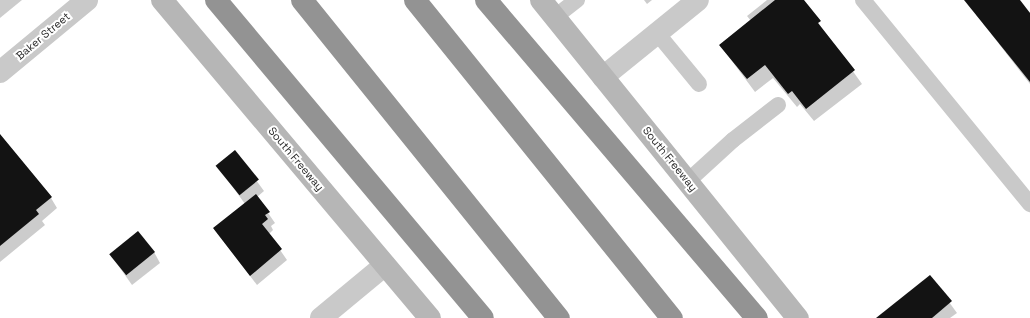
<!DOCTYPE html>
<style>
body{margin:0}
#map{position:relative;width:1030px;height:318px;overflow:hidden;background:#fff;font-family:"Space Grotesk",sans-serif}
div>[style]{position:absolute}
.shadow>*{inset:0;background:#0003}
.building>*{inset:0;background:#131313;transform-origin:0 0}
.lane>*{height:16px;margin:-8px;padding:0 8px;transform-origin:8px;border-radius:8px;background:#c9c9c9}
.street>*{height:22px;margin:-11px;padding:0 11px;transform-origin:11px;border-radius:11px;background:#c9c9c9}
.secondary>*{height:22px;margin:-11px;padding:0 11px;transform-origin:11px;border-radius:11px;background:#b6b6b6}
.highway>*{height:22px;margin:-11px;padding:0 11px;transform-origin:11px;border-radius:11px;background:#939393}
span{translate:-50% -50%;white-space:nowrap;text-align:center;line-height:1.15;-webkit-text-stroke:4px #fff;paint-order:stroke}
.street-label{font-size:11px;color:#2c2c2c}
</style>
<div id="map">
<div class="shadow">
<i style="clip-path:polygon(0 0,22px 0,0 18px)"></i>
<i style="clip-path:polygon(644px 0,652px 0,647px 4px)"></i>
<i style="clip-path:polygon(767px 0,802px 0,862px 84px,814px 121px,800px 104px,797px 107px,773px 78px,755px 92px,720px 45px,751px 21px,747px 16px)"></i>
<i style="clip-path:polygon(965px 0,1019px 0,1030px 13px,1030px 84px)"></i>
<i style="clip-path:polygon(235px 151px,264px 191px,257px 197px,275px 223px,271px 226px,273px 230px,269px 234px,287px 260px,257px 285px,214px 229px,245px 204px,217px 165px)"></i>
<i style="clip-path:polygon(0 152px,51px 198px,57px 208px,42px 221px,45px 225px,0 262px)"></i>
<i style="clip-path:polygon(154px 252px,160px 263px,132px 285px,110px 254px)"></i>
<i style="clip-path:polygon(930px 276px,957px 313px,950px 318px,895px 318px)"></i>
</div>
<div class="building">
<i style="clip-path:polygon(775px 0,804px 0,821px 21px,818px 23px,855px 70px,806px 109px,792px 91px,788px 94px,765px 65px,747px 79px,719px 45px)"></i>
<i style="clip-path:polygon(964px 0,1020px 0,1030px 13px,1030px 82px)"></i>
<i style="clip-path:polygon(0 134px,52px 197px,36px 210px,39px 214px,0 246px)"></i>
<i style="left:235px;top:150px;width:38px;height:25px;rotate:51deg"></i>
<i style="clip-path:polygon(256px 194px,270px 212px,265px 215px,268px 219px,262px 224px,282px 249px,250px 276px,213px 228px)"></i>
<i style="left:138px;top:231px;width:27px;height:37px;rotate:51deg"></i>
<i style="clip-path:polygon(930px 275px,952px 301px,932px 318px,876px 318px)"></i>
</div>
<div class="lane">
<i style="left:863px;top:0;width:264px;rotate:50.7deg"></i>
<i style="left:555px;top:17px;width:28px;rotate:-38deg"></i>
<i style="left:657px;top:33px;width:66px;rotate:50.5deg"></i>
<i style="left:688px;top:181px;width:61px;rotate:-42.3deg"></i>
<i style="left:733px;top:140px;width:57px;rotate:-37.9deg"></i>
</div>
<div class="street">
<i style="left:0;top:72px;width:113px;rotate:-39.6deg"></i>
<i style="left:603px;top:77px;width:122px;rotate:-39deg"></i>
<i style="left:321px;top:318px;width:83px;rotate:-39.6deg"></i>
</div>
<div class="secondary">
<i style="left:162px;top:0;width:416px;rotate:49.9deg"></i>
<i style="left:541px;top:0;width:409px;rotate:51.1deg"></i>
</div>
<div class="highway">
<i style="left:216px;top:0;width:415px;rotate:50deg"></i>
<i style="left:302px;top:0;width:409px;rotate:51.1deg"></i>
<i style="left:415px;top:0;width:409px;rotate:51.1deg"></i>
<i style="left:486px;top:0;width:418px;rotate:49.6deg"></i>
</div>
<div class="street-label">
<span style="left:43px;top:36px;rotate:-40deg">Baker Street</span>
<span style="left:296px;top:159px;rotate:50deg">South Freeway</span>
<span style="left:670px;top:159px;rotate:51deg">South Freeway</span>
</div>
</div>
